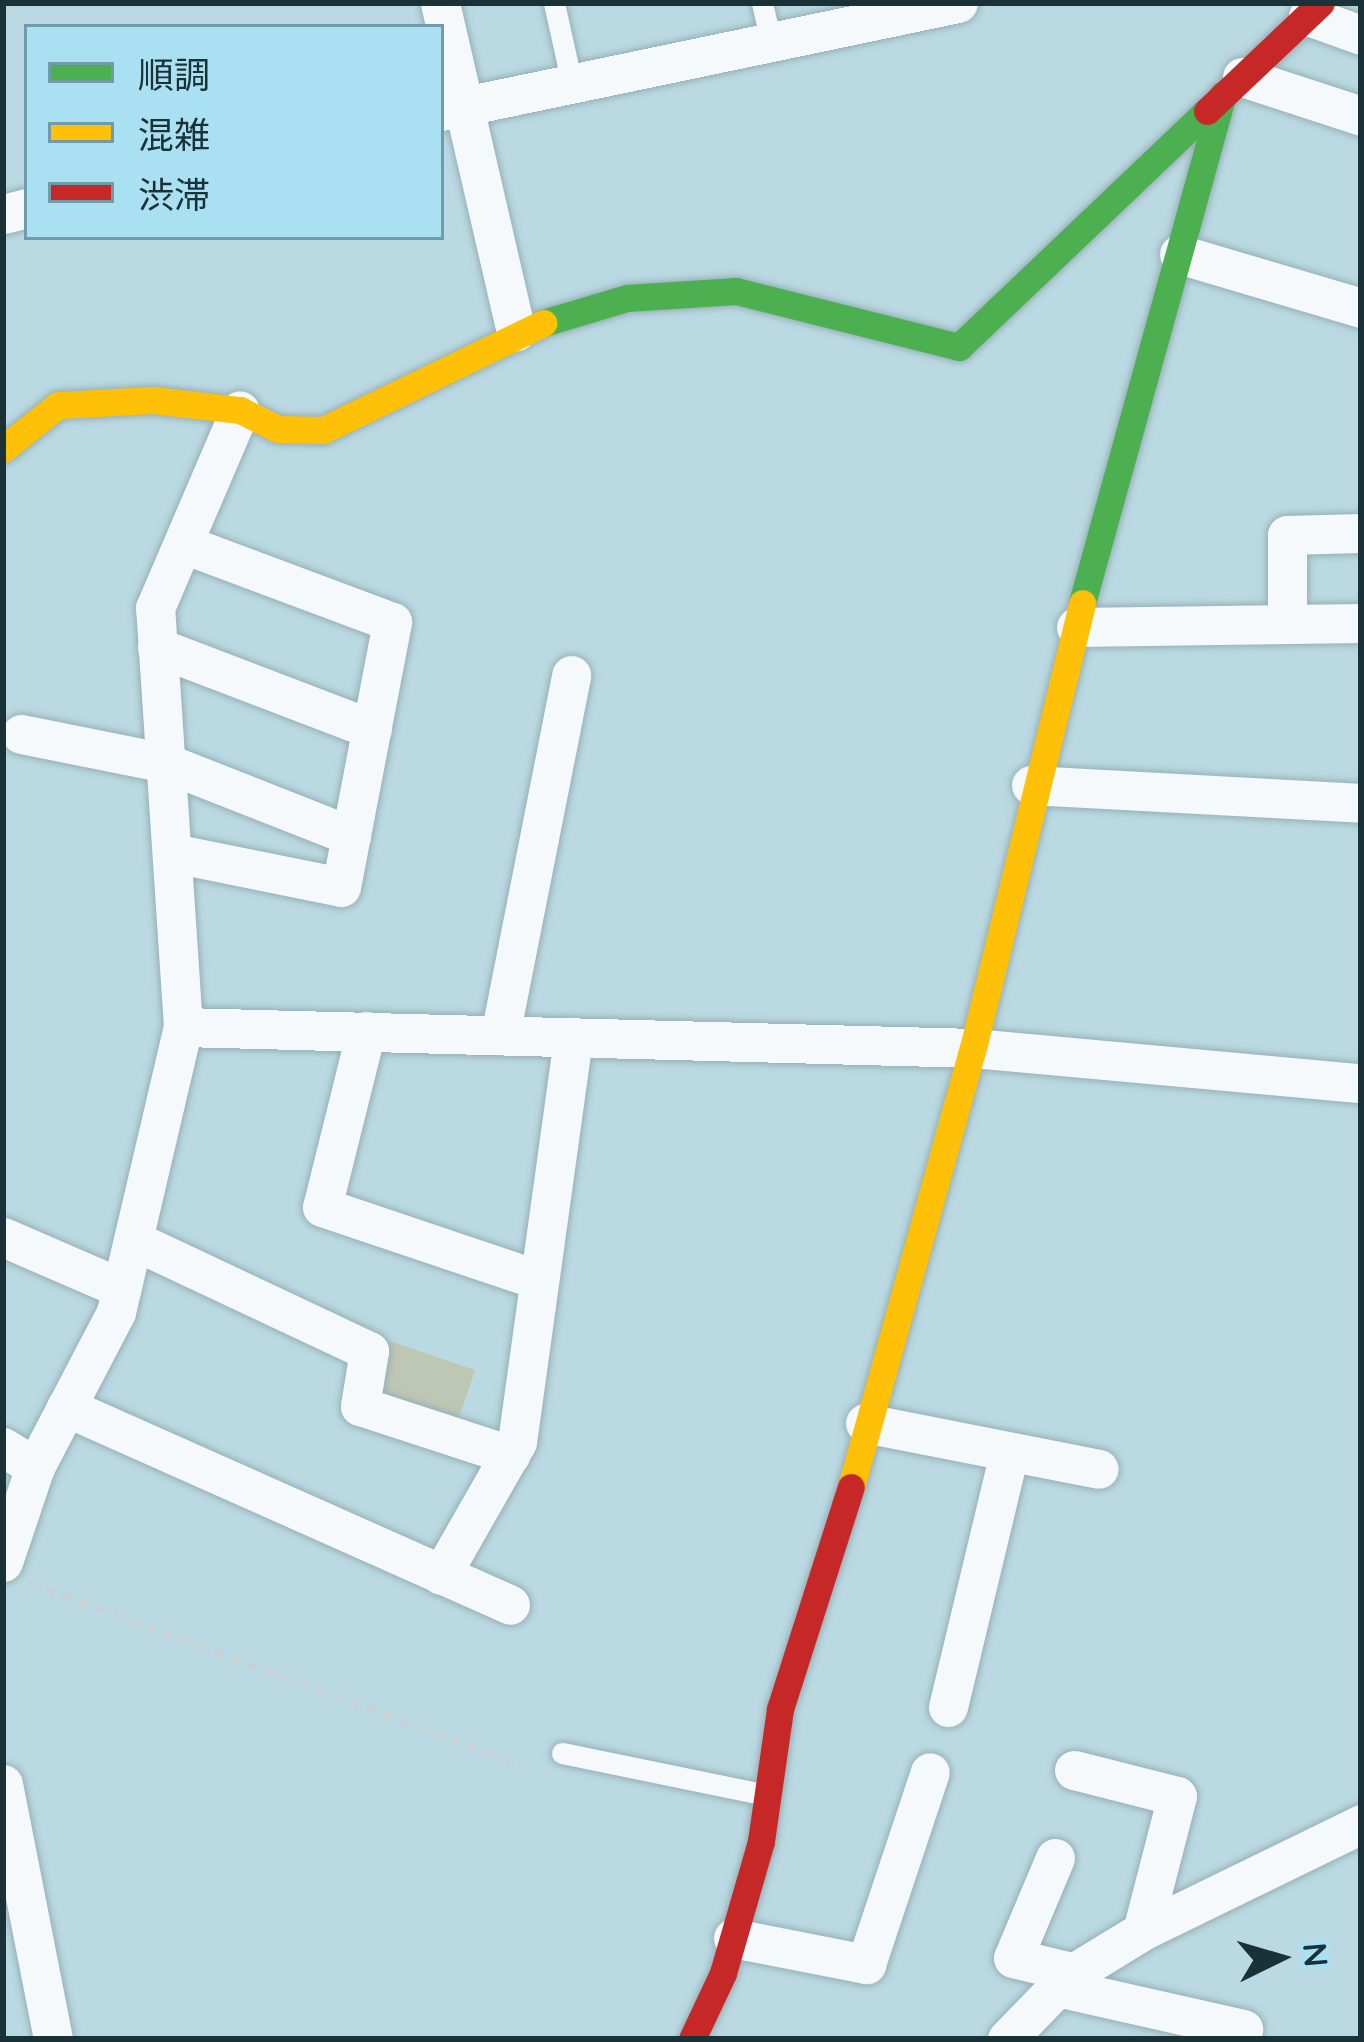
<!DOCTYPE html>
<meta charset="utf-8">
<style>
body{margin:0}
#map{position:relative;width:1364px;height:2042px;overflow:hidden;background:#bad9e2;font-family:Quicksand,"Noto Sans JP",sans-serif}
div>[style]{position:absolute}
.green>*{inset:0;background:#bec7b3;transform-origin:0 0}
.path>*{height:6px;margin-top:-3px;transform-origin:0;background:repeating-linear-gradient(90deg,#c8d2d5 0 9px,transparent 0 18px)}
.roads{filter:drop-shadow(0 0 3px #97b0b7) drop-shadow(0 0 3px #97b0b7)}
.lane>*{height:21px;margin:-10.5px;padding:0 10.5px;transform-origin:10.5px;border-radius:10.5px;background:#f5f9fb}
.street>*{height:39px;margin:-19.5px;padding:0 19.5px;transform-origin:19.5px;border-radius:19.5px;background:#f5f9fb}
.fast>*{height:27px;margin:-13.5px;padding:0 13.5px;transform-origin:13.5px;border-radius:13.5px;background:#4caf50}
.slow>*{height:27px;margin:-13.5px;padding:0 13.5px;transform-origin:13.5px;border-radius:13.5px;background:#ffc107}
.jam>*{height:27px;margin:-13.5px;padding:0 13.5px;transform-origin:13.5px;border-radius:13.5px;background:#c62828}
span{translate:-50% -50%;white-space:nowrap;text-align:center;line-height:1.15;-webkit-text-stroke:10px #aae1f2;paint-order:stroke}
.frame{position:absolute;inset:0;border:6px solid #1b3138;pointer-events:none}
.legend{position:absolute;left:24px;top:24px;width:420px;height:216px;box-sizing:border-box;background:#aae1f2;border:3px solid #719ba8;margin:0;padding:15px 21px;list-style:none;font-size:36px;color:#1b3138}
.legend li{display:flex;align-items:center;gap:24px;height:60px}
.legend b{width:60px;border:3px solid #719ba8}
.north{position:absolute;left:1220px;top:1898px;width:120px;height:120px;-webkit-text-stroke:9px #aae1f2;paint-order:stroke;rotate:85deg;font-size:33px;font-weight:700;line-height:48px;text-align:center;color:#1b3138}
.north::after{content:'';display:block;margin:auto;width:42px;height:54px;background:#1b3138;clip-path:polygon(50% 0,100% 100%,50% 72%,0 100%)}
</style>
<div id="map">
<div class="green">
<i style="left:390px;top:1341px;width:90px;height:52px;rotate:19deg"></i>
</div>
<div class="path">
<i style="left:29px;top:1583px;width:524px;rotate:20.34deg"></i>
</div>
<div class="roads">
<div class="lane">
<i style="left:554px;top:3px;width:83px;rotate:77.5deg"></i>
<i style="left:762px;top:3px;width:40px;rotate:77deg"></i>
<i style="left:562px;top:1753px;width:209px;rotate:11.6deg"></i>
</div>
<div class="street">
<i style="left:440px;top:3px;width:337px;rotate:77deg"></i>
<i style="left:1308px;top:16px;width:56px;rotate:19.7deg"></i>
<i style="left:1242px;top:77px;width:125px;rotate:18.1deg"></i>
<i style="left:441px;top:111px;width:528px;rotate:-11.8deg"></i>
<i style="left:3px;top:214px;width:25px;rotate:-14deg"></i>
<i style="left:1179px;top:254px;width:190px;rotate:16.5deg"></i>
<i style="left:1287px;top:623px;width:88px;rotate:-90deg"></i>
<i style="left:1287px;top:535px;width:74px;rotate:-1.5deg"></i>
<i style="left:1076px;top:627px;width:285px;rotate:-0.8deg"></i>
<i style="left:157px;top:647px;width:230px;rotate:20.9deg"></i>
<i style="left:21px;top:734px;width:148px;rotate:11.3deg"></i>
<i style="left:166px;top:763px;width:199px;rotate:21.5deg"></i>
<i style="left:1031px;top:785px;width:330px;rotate:3.1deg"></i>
<i style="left:173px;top:853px;width:171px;rotate:11.4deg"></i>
<i style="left:341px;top:887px;width:270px;rotate:-79.1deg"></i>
<i style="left:392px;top:622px;width:223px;rotate:-159.5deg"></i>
<i style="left:183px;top:1027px;width:790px;rotate:1.52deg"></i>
<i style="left:973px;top:1048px;width:390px;rotate:5.2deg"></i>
<i style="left:366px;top:1031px;width:181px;rotate:104deg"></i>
<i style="left:322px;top:1207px;width:229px;rotate:18.6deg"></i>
<i style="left:500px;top:1035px;width:367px;rotate:-78.8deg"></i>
<i style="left:3px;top:1237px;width:129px;rotate:23.4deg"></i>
<i style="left:133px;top:1240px;width:261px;rotate:25.2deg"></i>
<i style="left:369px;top:1351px;width:56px;rotate:99.3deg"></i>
<i style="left:360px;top:1406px;width:158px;rotate:18.1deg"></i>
<i style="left:66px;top:1407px;width:486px;rotate:24deg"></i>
<i style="left:865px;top:1423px;width:238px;rotate:11.1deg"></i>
<i style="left:3px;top:1447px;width:38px;rotate:32deg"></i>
<i style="left:3px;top:1562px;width:100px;rotate:-71.4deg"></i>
<i style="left:35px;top:1467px;width:175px;rotate:-62.4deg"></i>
<i style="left:116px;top:1312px;width:293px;rotate:-76.8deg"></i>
<i style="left:183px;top:1027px;width:420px;rotate:-93.8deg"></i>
<i style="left:155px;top:608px;width:215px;rotate:-66.8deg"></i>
<i style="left:441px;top:1575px;width:153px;rotate:-60.3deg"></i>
<i style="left:517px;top:1442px;width:409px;rotate:-82.1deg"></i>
<i style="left:948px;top:1707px;width:262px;rotate:-76.5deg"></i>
<i style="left:1074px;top:1770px;width:106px;rotate:14.2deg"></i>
<i style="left:1177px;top:1796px;width:139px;rotate:104.5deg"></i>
<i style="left:3px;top:1784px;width:260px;rotate:78.9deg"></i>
<i style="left:1055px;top:1858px;width:108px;rotate:112.8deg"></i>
<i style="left:1013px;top:1958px;width:64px;rotate:13.6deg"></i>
<i style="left:733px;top:1938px;width:136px;rotate:11.1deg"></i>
<i style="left:866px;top:1964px;width:202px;rotate:-71.6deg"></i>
<i style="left:1057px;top:1987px;width:191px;rotate:12.7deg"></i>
<i style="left:1007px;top:2039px;width:86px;rotate:-45.9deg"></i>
<i style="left:1067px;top:1977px;width:88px;rotate:-31.5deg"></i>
<i style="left:1142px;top:1931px;width:244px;rotate:-26deg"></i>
</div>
<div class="fast">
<i style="left:543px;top:323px;width:88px;rotate:-16.6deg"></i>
<i style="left:627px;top:298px;width:109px;rotate:-3.7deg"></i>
<i style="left:736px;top:291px;width:230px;rotate:14.1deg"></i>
<i style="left:959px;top:347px;width:342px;rotate:-43.6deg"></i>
<i style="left:1082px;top:603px;width:528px;rotate:-74.52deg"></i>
</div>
<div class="slow">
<i style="left:3px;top:449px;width:70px;rotate:-38.7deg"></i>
<i style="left:58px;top:405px;width:95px;rotate:-3deg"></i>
<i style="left:153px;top:400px;width:88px;rotate:6.6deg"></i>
<i style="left:240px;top:410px;width:42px;rotate:26.6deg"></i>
<i style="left:278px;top:429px;width:45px;rotate:1.3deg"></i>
<i style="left:323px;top:430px;width:245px;rotate:-25.9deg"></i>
<i style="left:851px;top:1487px;width:456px;rotate:-74.5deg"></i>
<i style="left:973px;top:1048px;width:458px;rotate:-76.2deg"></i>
</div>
<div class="jam">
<i style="left:1207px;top:111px;width:157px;rotate:-43.5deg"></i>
<i style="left:692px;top:2039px;width:73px;rotate:-64.8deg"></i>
<i style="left:723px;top:1973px;width:137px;rotate:-73.9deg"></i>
<i style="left:761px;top:1841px;width:133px;rotate:-81.8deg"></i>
<i style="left:780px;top:1709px;width:233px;rotate:-72.3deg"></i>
</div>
</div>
<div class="frame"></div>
<ul class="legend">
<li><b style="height:15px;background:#4caf50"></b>順調</li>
<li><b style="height:15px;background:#ffc107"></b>混雑</li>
<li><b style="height:15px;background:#c62828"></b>渋滞</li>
</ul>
<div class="north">N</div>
</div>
